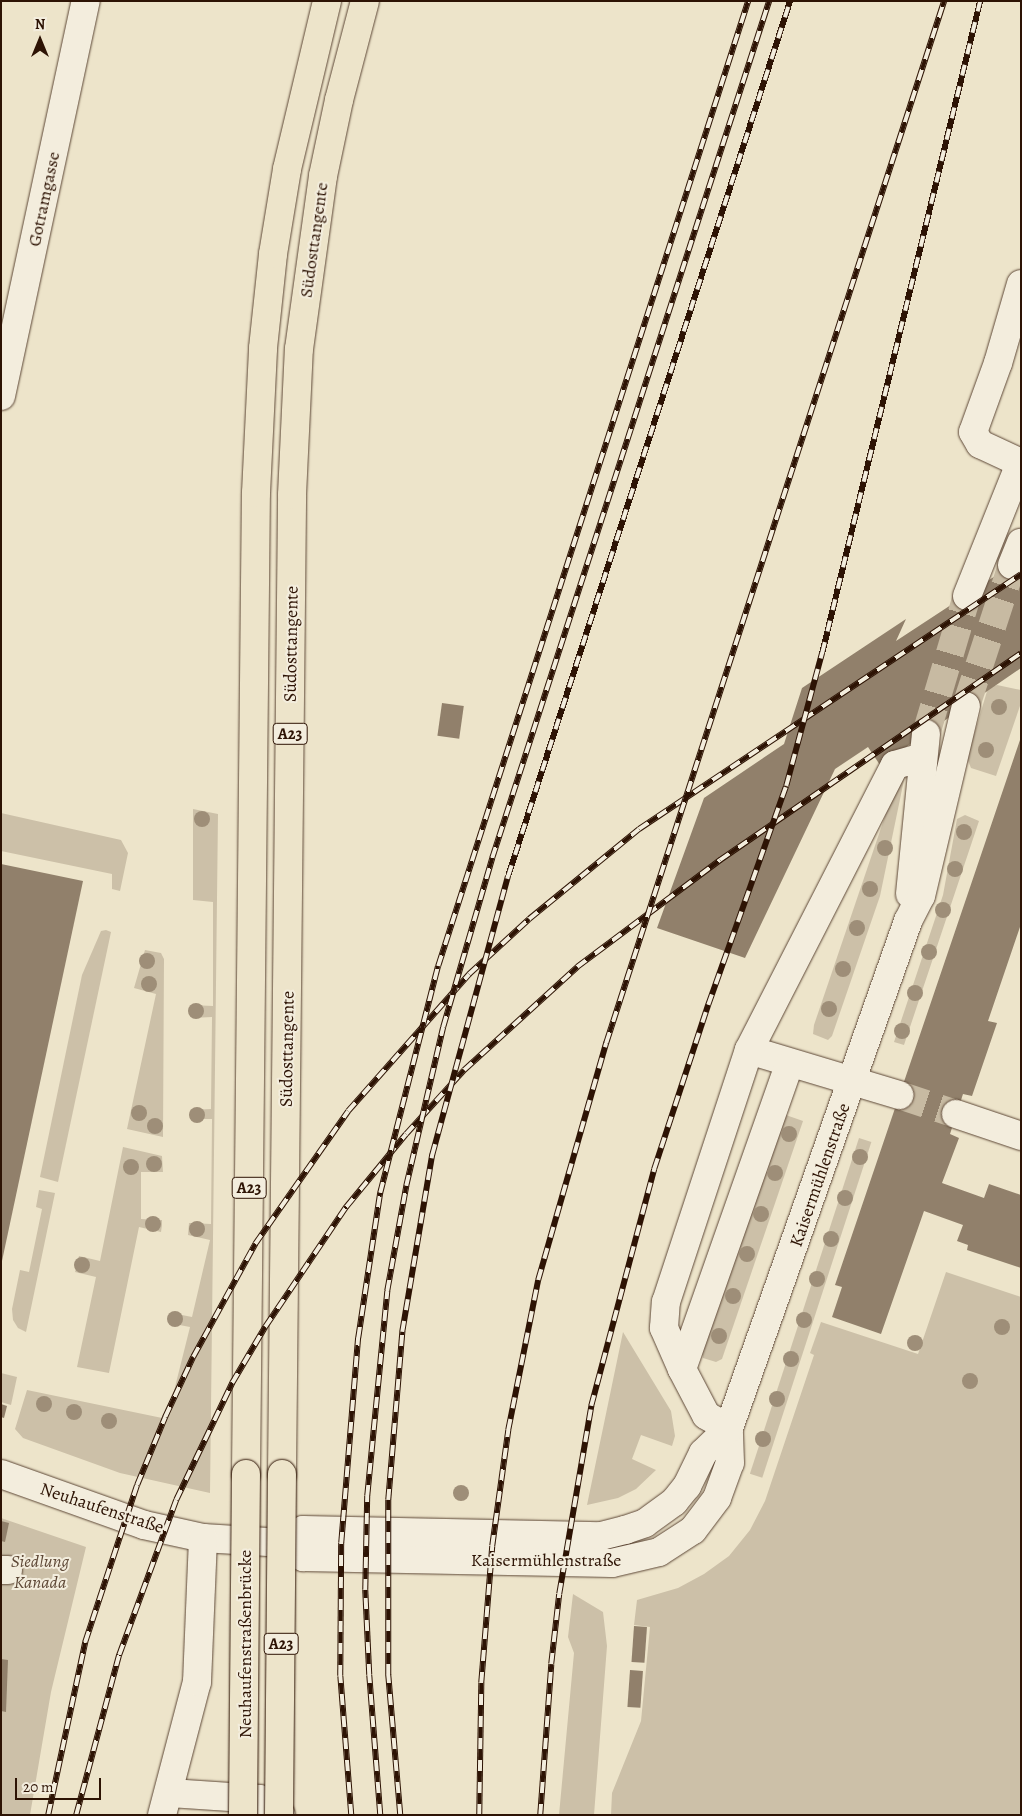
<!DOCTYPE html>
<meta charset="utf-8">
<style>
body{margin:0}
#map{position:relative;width:1022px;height:1816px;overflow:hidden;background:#ede4ca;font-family:Alegreya,serif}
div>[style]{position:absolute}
.green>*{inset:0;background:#ccc0a8;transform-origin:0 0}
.building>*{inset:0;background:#91806b;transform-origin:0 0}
.minor-tunnel>*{height:28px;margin-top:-14px;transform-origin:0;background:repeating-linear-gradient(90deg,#c7baa2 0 28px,transparent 0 42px)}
.roads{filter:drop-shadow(0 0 1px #5d4736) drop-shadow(0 0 1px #5d4736)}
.minor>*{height:28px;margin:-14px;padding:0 14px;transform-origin:14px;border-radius:14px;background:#f3eddd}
.highway>*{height:28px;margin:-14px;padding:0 14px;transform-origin:14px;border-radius:14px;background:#ede4ca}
.rail>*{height:5.5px;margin-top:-2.75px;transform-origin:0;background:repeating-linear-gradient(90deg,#f3eddd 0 11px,#2d1304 0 22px);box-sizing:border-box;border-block:1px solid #2d1304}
.bridges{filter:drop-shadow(0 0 1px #2d1304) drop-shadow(0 0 1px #2d1304)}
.highway-bridge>*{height:28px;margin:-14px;padding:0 14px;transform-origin:14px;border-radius:14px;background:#ede4ca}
.trees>*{width:16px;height:16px;margin:-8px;border-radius:50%;background:#9e8e78}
span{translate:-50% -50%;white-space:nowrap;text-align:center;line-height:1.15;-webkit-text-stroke:4px #f3eddd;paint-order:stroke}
.shield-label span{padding:1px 4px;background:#f3eddd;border:1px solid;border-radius:4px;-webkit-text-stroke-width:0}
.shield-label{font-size:16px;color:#2d1304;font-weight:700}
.street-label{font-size:18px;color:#2d1304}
.park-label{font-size:18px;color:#5d4735;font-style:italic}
.frame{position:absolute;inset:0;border:2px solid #2d1304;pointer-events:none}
.north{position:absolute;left:15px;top:15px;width:50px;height:50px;-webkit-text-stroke:4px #f3eddd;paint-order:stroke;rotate:0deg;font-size:14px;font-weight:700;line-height:20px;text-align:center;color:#2d1304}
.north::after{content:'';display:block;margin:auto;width:18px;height:22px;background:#2d1304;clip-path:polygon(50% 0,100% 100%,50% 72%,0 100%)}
.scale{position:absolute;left:15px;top:1778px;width:86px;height:22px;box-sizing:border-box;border:2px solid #2d1304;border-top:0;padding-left:6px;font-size:15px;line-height:18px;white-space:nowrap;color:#2d1304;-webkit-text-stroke:4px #f3eddd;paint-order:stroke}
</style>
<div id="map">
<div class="green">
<i style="clip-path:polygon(997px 685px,1021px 690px,1021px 703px,996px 776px,971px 768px,967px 758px,988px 688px)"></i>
<i style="clip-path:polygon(905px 775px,880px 896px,832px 1036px,828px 1040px,813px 1034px,814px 1025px,897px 781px)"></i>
<i style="clip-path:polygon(193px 809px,218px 814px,210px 1493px,120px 1473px,23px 1438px,15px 1429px,27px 1390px,167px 1419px,190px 1327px,169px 1323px,172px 1313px,192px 1317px,210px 1240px,188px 1235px,189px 1223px,211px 1224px,212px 1119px,190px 1119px,190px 1110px,211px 1109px,212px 1017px,192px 1018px,191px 1005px,213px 1006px,213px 902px,193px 900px)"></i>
<i style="clip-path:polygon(1px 813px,121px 840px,128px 853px,120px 891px,112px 889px,112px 874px,1px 851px)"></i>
<i style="clip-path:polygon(965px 815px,979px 821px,904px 1045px,894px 1042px,943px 895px,957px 819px)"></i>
<i style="clip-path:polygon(106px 930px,111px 932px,58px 1182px,40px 1177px,82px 975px,101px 931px)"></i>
<i style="clip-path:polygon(145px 950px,161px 953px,164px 959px,163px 1137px,127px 1129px,156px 994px,134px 988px)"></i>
<i style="clip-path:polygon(783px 1114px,803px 1121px,722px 1359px,716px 1362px,703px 1358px,702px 1353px)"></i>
<i style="left:859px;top:1138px;width:13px;height:353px;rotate:18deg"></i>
<i style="clip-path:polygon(123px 1147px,162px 1156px,163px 1172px,141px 1172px,141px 1219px,162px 1220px,162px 1225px,161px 1232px,139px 1227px,109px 1373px,77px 1367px,96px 1277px,75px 1272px,79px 1256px,100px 1261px)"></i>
<i style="clip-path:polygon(39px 1190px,55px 1193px,26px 1332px,18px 1328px,13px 1320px,12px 1309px,20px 1270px,29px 1272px,42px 1209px,36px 1207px)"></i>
<i style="clip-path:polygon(946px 1272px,1021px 1297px,1021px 1815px,611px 1815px,612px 1793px,641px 1721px,650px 1627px,634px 1625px,637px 1600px,678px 1588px,704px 1574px,729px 1556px,750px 1530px,765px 1501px,814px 1355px,810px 1353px,821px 1322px,918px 1354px)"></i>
<i style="clip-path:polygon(623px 1332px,671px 1411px,675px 1436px,672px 1446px,641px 1435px,632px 1459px,656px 1470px,636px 1489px,618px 1498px,587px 1505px)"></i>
<i style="clip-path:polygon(1px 1373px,17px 1377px,11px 1405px,1px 1402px)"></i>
<i style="clip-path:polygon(1px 1518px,86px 1547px,51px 1692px,30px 1815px,1px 1815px)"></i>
<i style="clip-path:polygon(573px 1594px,603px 1612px,607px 1646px,594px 1815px,559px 1815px,574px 1653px,568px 1637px)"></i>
</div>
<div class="building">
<i style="clip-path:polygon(1021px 559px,1021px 668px,880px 765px,868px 747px,835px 769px,745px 958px,657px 928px,704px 798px,784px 744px,802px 688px,906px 619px,896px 641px)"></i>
<i style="left:442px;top:703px;width:22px;height:33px;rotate:8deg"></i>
<i style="clip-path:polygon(1021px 737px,1021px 924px,988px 1021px,997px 1023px,972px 1096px,963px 1094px,950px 1134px,959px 1138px,942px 1183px,984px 1198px,989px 1184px,1021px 1195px,1021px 1268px,967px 1250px,968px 1245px,957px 1241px,963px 1225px,924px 1211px,881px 1334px,832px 1317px,842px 1287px,835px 1285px)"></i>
<i style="clip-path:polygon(1px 864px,83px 881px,2px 1261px,1px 1261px)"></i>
<i style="clip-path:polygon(1px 1404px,7px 1406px,4px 1418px,1px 1417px)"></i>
<i style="clip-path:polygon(1px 1521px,9px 1523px,5px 1542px,1px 1541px)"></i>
<i style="left:634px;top:1626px;width:13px;height:36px;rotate:4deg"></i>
<i style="clip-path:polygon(1px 1659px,8px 1660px,6px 1712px,1px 1711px)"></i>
<i style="left:630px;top:1670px;width:13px;height:37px;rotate:4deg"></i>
</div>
<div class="minor-tunnel">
<i style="left:966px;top:706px;width:148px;rotate:-71.9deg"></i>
<i style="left:926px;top:734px;width:144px;rotate:-73.5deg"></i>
<i style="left:899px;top:1095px;width:60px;rotate:18.4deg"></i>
</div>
<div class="roads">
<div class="minor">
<i style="left:1021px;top:284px;width:82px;rotate:106.2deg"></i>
<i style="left:998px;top:363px;width:73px;rotate:109.9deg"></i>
<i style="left:973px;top:432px;width:14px;rotate:60deg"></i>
<i style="left:980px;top:444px;width:45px;rotate:24.9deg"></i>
<i style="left:1px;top:396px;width:404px;rotate:-77.9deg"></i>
<i style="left:1012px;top:565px;width:24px;rotate:-68deg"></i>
<i style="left:967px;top:596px;width:145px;rotate:-68.2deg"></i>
<i style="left:910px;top:894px;width:161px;rotate:-84.3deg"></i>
<i style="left:749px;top:1050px;width:157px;rotate:16.7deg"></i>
<i style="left:956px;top:1114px;width:69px;rotate:18.7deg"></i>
<i style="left:682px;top:1369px;width:324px;rotate:-70.6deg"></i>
<i style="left:729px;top:1428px;width:26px;rotate:-151deg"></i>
<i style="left:706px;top:1415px;width:52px;rotate:-117.6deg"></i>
<i style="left:682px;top:1369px;width:45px;rotate:-113.7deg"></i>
<i style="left:664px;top:1328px;width:26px;rotate:-86deg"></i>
<i style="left:666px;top:1302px;width:265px;rotate:-71.8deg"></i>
<i style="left:749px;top:1050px;width:320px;rotate:-62.9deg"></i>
<i style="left:895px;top:765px;width:29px;rotate:-16deg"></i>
<i style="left:1px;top:1474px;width:152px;rotate:19.6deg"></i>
<i style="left:144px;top:1525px;width:60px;rotate:12.4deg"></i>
<i style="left:203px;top:1538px;width:81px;rotate:3.5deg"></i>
<i style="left:284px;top:1543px;width:24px;rotate:36deg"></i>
<i style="left:303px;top:1557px;width:309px;rotate:1.1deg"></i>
<i style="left:612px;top:1563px;width:48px;rotate:-13.2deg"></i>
<i style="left:659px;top:1552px;width:40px;rotate:-32.9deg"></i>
<i style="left:693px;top:1530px;width:40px;rotate:-53deg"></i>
<i style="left:717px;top:1498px;width:37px;rotate:-70deg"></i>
<i style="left:730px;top:1463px;width:35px;rotate:-92deg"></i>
<i style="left:729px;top:1428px;width:538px;rotate:-70.55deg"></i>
<i style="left:908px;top:921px;width:28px;rotate:-63deg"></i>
<i style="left:921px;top:896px;width:195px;rotate:-76.7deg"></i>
<i style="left:284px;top:1543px;width:23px;rotate:-34deg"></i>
<i style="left:303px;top:1530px;width:298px;rotate:1.2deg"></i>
<i style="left:601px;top:1536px;width:25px;rotate:-14deg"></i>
<i style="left:625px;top:1530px;width:21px;rotate:-19deg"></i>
<i style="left:645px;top:1523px;width:36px;rotate:-36deg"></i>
<i style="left:674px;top:1502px;width:21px;rotate:-51deg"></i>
<i style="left:687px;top:1486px;width:37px;rotate:-64deg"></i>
<i style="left:703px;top:1453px;width:36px;rotate:-44deg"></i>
<i style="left:1px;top:1570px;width:7px"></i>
<i style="left:170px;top:1793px;width:90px;rotate:3.8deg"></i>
<i style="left:260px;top:1799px;width:26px;rotate:37deg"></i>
<i style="left:162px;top:1815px;width:138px;rotate:-75.3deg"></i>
<i style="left:197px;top:1682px;width:144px;rotate:-87.6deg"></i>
</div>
<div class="highway">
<i style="left:246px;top:1474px;width:981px;rotate:-89.42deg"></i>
<i style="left:256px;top:493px;width:145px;rotate:-87.2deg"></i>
<i style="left:263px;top:348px;width:95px;rotate:-83.9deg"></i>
<i style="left:273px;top:254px;width:86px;rotate:-80.6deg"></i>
<i style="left:287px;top:169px;width:173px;rotate:-76.6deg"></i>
<i style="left:282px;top:1474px;width:979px;rotate:-89.41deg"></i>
<i style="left:292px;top:495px;width:146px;rotate:-87.3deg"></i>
<i style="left:299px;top:349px;width:175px;rotate:-82.1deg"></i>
<i style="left:323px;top:176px;width:78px;rotate:-78.1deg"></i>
<i style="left:339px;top:100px;width:102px;rotate:-75.3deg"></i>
</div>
</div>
<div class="rail">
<i style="left:48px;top:1815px;width:177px;rotate:-77.9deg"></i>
<i style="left:85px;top:1642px;width:165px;rotate:-71.7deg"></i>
<i style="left:137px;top:1485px;width:74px;rotate:-67.6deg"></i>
<i style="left:165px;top:1417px;width:66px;rotate:-65deg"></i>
<i style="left:193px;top:1357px;width:129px;rotate:-61.2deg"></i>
<i style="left:255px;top:1244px;width:162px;rotate:-55deg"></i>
<i style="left:348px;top:1111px;width:183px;rotate:-48.5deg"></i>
<i style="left:469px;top:974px;width:81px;rotate:-42.5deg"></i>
<i style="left:529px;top:919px;width:142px;rotate:-39.3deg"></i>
<i style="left:639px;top:829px;width:459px;rotate:-33.7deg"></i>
<i style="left:76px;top:1815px;width:166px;rotate:-75deg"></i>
<i style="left:119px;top:1655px;width:165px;rotate:-69.8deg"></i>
<i style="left:176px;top:1500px;width:130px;rotate:-64.4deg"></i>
<i style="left:232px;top:1383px;width:65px;rotate:-59.5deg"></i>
<i style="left:265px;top:1327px;width:145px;rotate:-56deg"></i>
<i style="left:346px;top:1207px;width:94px;rotate:-50.6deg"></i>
<i style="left:406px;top:1134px;width:86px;rotate:-47.8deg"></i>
<i style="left:464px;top:1070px;width:153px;rotate:-42.3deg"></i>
<i style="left:577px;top:967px;width:179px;rotate:-36.8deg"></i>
<i style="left:720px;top:860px;width:365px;rotate:-34.5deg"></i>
<i style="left:351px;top:1815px;width:139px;rotate:-94.5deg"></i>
<i style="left:340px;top:1676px;width:133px;rotate:-89.6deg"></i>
<i style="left:341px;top:1543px;width:206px;rotate:-85.3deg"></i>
<i style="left:358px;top:1338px;width:147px;rotate:-81.4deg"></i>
<i style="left:380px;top:1193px;width:234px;rotate:-75.7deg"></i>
<i style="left:438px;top:966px;width:1014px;rotate:-72.19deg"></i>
<i style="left:380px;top:1815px;width:140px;rotate:-94.5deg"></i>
<i style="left:369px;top:1675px;width:85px;rotate:-92.7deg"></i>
<i style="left:365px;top:1590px;width:94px;rotate:-88.8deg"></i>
<i style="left:367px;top:1496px;width:206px;rotate:-84.4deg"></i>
<i style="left:387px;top:1291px;width:107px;rotate:-79.7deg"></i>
<i style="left:406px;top:1186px;width:163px;rotate:-76.9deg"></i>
<i style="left:443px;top:1027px;width:176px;rotate:-73.8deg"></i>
<i style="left:492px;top:858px;width:901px;rotate:-72.09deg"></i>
<i style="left:400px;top:1815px;width:141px;rotate:-94.9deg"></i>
<i style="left:388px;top:1675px;width:175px;rotate:-90deg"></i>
<i style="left:388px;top:1500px;width:169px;rotate:-85.2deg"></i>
<i style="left:402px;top:1332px;width:180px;rotate:-80.4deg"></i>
<i style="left:432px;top:1155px;width:289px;rotate:-74.8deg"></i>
<i style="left:508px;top:876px;width:919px;rotate:-72.14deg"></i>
<i style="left:479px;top:1815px;width:132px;rotate:-89.1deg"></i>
<i style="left:481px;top:1683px;width:137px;rotate:-85.4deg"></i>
<i style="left:492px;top:1546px;width:117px;rotate:-82.1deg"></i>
<i style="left:508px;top:1430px;width:153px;rotate:-78.7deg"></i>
<i style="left:538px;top:1280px;width:247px;rotate:-74deg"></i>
<i style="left:606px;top:1043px;width:1095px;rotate:-72.03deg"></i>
<i style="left:540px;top:1815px;width:151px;rotate:-85.8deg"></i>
<i style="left:551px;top:1664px;width:70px;rotate:-83.5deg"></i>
<i style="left:559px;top:1594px;width:191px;rotate:-80.3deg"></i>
<i style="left:591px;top:1406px;width:245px;rotate:-75.1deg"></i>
<i style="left:654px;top:1169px;width:173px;rotate:-71.8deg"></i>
<i style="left:708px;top:1005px;width:232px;rotate:-70.4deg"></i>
<i style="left:786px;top:786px;width:138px;rotate:-74.9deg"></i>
<i style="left:822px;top:653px;width:671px;rotate:-76.38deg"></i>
</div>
<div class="bridges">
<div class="highway-bridge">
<i style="left:243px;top:1815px;width:341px;rotate:-89.5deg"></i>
<i style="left:279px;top:1815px;width:341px;rotate:-89.5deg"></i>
</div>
</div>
<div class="trees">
<i style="left:999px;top:707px"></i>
<i style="left:986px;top:750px"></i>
<i style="left:202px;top:819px"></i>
<i style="left:964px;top:832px"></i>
<i style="left:885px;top:848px"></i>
<i style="left:955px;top:869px"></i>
<i style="left:870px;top:889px"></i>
<i style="left:943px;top:910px"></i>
<i style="left:857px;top:928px"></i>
<i style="left:929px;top:952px"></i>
<i style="left:147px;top:961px"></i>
<i style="left:843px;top:969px"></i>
<i style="left:149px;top:984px"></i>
<i style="left:915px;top:993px"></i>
<i style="left:829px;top:1009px"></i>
<i style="left:196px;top:1011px"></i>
<i style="left:902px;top:1031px"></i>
<i style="left:139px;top:1113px"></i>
<i style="left:197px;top:1115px"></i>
<i style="left:155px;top:1126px"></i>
<i style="left:789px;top:1134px"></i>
<i style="left:860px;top:1157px"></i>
<i style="left:154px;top:1164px"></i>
<i style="left:131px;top:1167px"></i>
<i style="left:775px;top:1173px"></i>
<i style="left:845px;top:1198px"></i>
<i style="left:761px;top:1214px"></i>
<i style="left:153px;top:1224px"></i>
<i style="left:197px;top:1229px"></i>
<i style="left:831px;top:1239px"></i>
<i style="left:747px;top:1254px"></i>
<i style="left:82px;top:1265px"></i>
<i style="left:817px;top:1279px"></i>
<i style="left:733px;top:1296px"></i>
<i style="left:175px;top:1319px"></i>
<i style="left:804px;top:1320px"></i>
<i style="left:1002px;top:1327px"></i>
<i style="left:719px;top:1336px"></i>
<i style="left:915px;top:1343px"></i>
<i style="left:791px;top:1359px"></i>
<i style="left:970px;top:1381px"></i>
<i style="left:777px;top:1399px"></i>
<i style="left:44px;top:1404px"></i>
<i style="left:74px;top:1412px"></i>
<i style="left:109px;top:1421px"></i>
<i style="left:763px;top:1439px"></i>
<i style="left:461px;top:1493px"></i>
</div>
<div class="shield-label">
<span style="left:290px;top:734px">A23</span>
<span style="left:249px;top:1188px">A23</span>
<span style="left:281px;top:1644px">A23</span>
</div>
<div class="street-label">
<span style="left:44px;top:199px;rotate:-78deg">Gotramgasse</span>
<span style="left:314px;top:240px;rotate:-82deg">Südosttangente</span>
<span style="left:291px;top:644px;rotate:-89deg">Südosttangente</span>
<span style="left:287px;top:1049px;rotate:-89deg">Südosttangente</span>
<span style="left:820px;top:1175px;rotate:-71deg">Kaisermühlenstraße</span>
<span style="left:102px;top:1508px;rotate:18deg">Neuhaufenstraße</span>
<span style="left:546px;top:1560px">Kaisermühlenstraße</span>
<span style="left:245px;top:1644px;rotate:-90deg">Neuhaufenstraßenbrücke</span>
</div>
<div class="park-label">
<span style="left:40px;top:1572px">Siedlung<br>Kanada</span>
</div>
<div class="frame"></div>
<div class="north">N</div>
<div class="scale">20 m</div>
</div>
